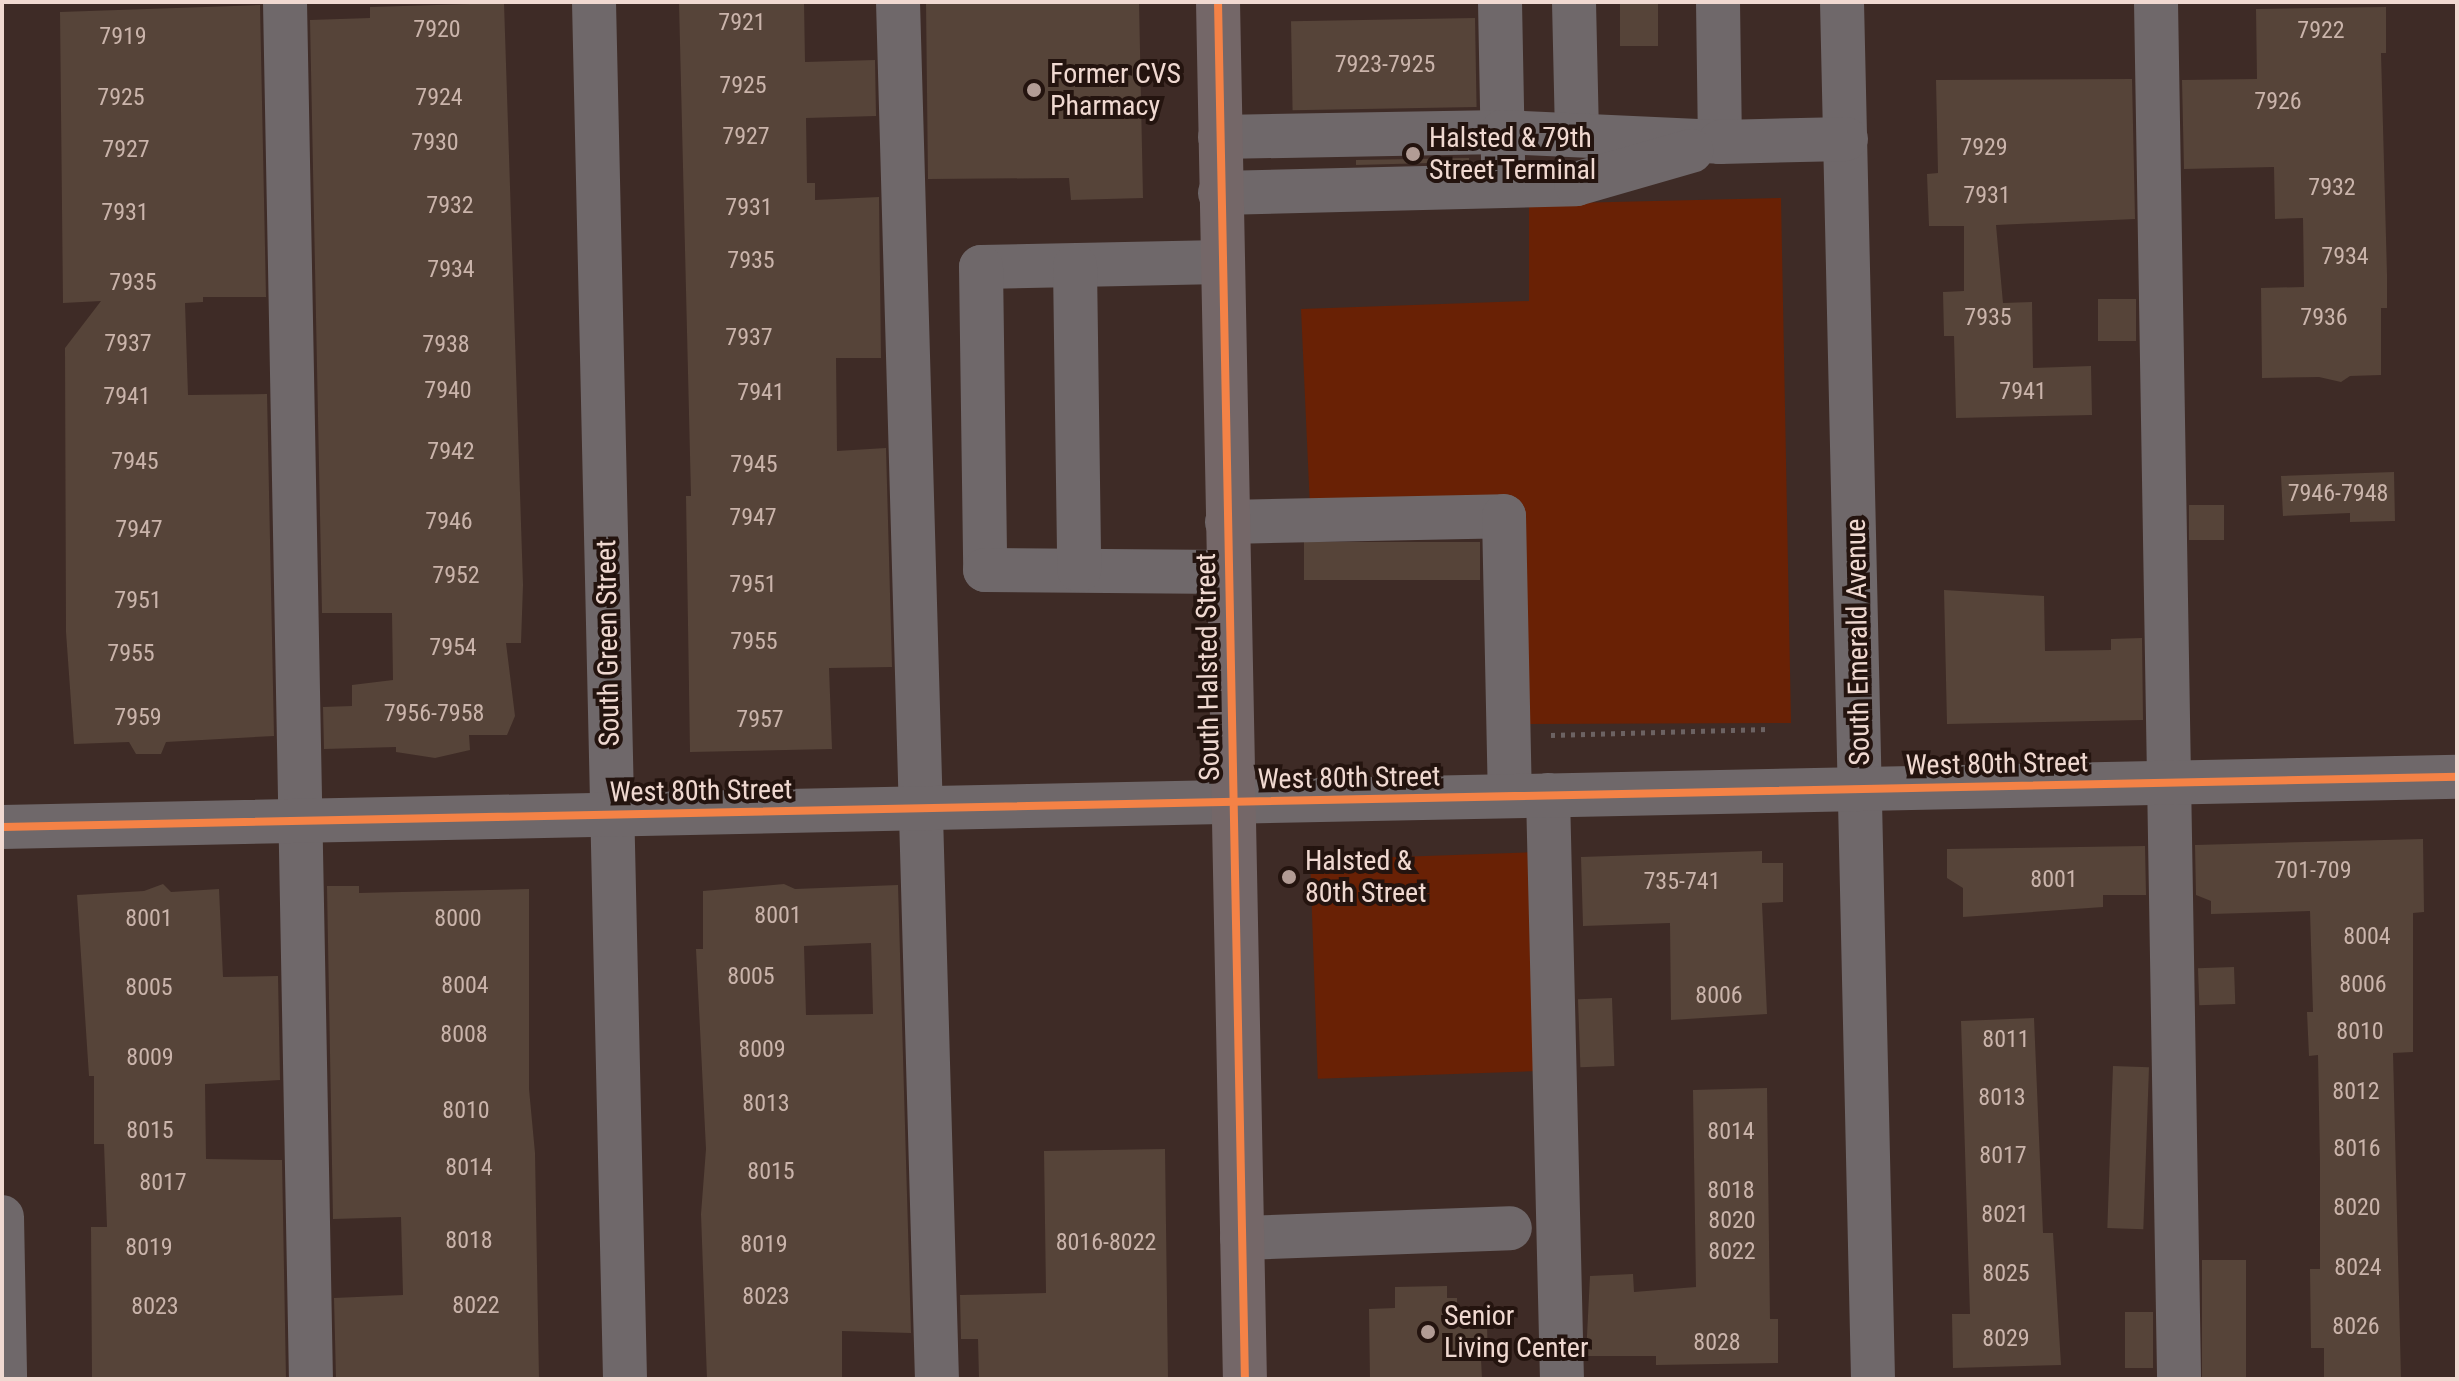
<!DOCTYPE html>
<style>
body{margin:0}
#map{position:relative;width:2459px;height:1381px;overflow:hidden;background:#3e2b26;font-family:"Roboto Condensed",sans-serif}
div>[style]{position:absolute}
.green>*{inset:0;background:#692105;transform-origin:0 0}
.building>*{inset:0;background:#564439;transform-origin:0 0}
.path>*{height:5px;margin-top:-2.5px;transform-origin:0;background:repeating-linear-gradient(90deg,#6c6262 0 4px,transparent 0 10px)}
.minor>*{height:44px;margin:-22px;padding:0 22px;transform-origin:22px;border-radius:22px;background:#6f686a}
.major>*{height:44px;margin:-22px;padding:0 22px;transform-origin:22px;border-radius:22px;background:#746768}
.cycleway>*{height:8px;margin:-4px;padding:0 4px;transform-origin:4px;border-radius:4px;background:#f48246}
.dots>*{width:22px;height:22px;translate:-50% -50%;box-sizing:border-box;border:4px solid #24140f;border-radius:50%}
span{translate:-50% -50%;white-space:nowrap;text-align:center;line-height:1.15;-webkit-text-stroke:8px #24140f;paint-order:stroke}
.number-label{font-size:24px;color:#cab4ab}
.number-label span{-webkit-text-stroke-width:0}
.poi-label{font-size:28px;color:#f0d9d1}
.left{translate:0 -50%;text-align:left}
.street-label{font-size:28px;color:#f0d9d1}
.frame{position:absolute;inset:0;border:4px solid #f0d9d1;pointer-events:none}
</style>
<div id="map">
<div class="green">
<i style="clip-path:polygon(1781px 198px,1791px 723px,1528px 724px,1517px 504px,1310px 508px,1301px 309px,1529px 301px,1529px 204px)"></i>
<i style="left:1538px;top:852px;width:219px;height:228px;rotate:88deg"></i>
</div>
<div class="building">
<i style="clip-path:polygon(679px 2px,804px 2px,805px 62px,875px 60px,876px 116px,806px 118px,807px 183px,815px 183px,815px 200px,879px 197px,881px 358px,836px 358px,837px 451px,886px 448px,892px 667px,829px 668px,832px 749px,690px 752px,686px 496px,691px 496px)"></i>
<i style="clip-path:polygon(926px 2px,1139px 2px,1143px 198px,1071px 200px,1069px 178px,928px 179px)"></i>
<i style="left:1620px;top:2px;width:38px;height:44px"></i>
<i style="clip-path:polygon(504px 3px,523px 585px,521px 643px,506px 643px,515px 716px,507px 735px,469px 735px,470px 750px,435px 758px,396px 752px,396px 747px,324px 749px,323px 707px,352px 706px,352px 685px,393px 680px,392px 613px,322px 613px,310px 20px,370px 18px,370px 7px)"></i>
<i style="clip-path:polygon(260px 5px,266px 297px,203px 297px,203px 302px,185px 303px,188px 395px,267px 394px,274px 736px,166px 742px,161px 754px,136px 754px,129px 742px,74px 744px,66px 632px,65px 348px,101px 301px,63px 303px,60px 12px)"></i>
<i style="clip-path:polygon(2386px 7px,2386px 53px,2381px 53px,2387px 275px,2387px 308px,2381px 308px,2381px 375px,2350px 376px,2341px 382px,2319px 377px,2262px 378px,2261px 288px,2304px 287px,2303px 218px,2275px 219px,2274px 167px,2184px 169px,2182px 80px,2257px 79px,2256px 9px)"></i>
<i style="left:1475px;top:18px;width:89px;height:184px;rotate:89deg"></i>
<i style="clip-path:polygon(2132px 79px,2135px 219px,1996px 225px,2003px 303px,2032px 302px,2033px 368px,2091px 366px,2092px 415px,1956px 418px,1954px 336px,1944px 336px,1943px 292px,1964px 291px,1964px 226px,1929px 226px,1927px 174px,1938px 173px,1936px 80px)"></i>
<i style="clip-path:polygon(1469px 158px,1469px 162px,1356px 165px,1356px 160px)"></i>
<i style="left:2098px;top:299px;width:38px;height:42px"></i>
<i style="clip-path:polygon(2394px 472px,2395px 521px,2350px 522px,2350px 513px,2283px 516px,2281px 476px)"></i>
<i style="left:2189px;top:505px;width:35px;height:35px"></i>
<i style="left:1480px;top:542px;width:38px;height:176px;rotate:90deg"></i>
<i style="clip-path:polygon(1944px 590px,2044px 596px,2045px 651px,2111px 650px,2111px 639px,2142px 638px,2143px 720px,1947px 724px)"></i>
<i style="clip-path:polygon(2423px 839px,2424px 912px,2413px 913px,2413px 1052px,2393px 1053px,2401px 1379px,2324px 1379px,2324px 1348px,2311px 1348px,2310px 1269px,2320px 1269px,2320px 1164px,2318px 1055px,2309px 1056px,2307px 1012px,2313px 1012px,2310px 911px,2211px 914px,2211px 901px,2196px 895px,2195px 845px)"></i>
<i style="clip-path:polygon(2145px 846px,2146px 895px,2103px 895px,2103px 907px,1963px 917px,1963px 888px,1947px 878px,1947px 849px)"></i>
<i style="clip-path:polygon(1762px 851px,1762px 863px,1783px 863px,1783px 902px,1762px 903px,1767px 1014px,1671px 1020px,1670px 923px,1583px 926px,1581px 857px)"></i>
<i style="clip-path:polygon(163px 884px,171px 892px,219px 889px,223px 977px,278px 976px,280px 1080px,205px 1084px,206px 1159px,282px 1160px,286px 1379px,92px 1379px,91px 1227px,107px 1227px,104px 1144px,94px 1144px,94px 1076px,89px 1076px,77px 895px,144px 891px)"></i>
<i style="clip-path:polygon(evenodd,784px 884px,795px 889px,898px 885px,911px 1333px,842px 1331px,842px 1379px,707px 1379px,701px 1214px,706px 1149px,696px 949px,703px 949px,703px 891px,784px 884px,871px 943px,873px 1014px,806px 1015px,804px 946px,871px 943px)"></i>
<i style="clip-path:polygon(327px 886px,359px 886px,359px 893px,529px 889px,529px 1089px,535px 1153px,539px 1379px,336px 1379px,334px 1298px,403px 1295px,401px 1217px,333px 1219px)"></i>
<i style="left:2234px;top:967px;width:37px;height:36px;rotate:88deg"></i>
<i style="left:1612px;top:998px;width:68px;height:34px;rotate:88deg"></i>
<i style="clip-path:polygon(2034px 1018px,2043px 1233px,2053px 1233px,2061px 1365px,1953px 1368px,1952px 1314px,1970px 1314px,1961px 1021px)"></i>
<i style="left:2113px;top:1066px;width:36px;height:162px;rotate:2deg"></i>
<i style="clip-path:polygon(1767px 1088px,1770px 1319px,1778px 1319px,1778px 1363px,1656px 1365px,1656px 1356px,1586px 1356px,1590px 1276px,1633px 1274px,1634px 1292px,1696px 1287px,1693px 1090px)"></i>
<i style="clip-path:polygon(1165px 1149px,1168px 1379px,979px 1379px,978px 1339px,961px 1339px,960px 1295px,1046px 1293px,1044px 1151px)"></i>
<i style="left:2246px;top:1260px;width:119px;height:44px;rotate:90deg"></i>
<i style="clip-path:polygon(1447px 1286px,1447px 1298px,1457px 1298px,1457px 1307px,1472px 1307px,1472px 1326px,1487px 1326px,1488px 1359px,1481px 1359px,1482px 1379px,1370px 1379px,1369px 1309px,1395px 1308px,1395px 1287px)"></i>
<i style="left:2125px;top:1312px;width:28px;height:56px"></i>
</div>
<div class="path">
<i style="left:1551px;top:735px;width:217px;rotate:-1.6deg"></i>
</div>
<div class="minor">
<i style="left:285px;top:2px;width:1377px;rotate:88.92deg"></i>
<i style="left:594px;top:2px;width:1377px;rotate:88.71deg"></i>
<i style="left:898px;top:2px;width:1378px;rotate:88.38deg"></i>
<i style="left:1500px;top:2px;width:157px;rotate:88.9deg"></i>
<i style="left:1574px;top:2px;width:132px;rotate:88.7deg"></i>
<i style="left:1718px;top:2px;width:140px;rotate:89.2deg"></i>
<i style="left:1842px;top:2px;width:1377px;rotate:88.71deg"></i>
<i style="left:2156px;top:2px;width:1377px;rotate:89.04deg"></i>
<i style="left:1220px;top:137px;width:282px;rotate:-1deg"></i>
<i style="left:1502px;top:132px;width:218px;rotate:2.6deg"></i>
<i style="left:1720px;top:142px;width:126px;rotate:-1.4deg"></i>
<i style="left:1220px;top:193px;width:356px;rotate:-1.4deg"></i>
<i style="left:1576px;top:184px;width:120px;rotate:-16deg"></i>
<i style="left:1221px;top:262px;width:240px;rotate:178.8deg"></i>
<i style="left:981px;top:267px;width:303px;rotate:89.2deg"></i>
<i style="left:985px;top:570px;width:243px;rotate:0.5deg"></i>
<i style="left:1075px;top:266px;width:304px;rotate:89.2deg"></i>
<i style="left:1227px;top:522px;width:277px;rotate:-1.2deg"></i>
<i style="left:1504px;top:516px;width:280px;rotate:88.8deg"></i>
<i style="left:1548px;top:795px;width:584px;rotate:88.63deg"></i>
<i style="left:2px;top:827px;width:2456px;rotate:-1.17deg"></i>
<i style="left:2px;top:1217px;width:162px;rotate:88.9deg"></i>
<i style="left:1242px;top:1238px;width:268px;rotate:-2.1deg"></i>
</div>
<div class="major">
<i style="left:1218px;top:2px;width:1377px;rotate:88.88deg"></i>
</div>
<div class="cycleway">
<i style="left:1218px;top:2px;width:1377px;rotate:88.88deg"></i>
<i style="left:2px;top:827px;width:2456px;rotate:-1.17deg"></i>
</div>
<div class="dots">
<i style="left:1034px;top:90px;background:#b29c95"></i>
<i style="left:1413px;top:154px;background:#b29c95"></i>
<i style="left:1289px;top:877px;background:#b29c95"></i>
<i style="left:1428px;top:1332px;background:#b29c95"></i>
</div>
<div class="number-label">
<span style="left:742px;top:23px">7921</span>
<span style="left:437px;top:30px">7920</span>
<span style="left:2321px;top:31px">7922</span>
<span style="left:123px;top:37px">7919</span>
<span style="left:1385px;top:65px">7923-7925</span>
<span style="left:743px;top:86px">7925</span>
<span style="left:121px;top:98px">7925</span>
<span style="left:439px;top:98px">7924</span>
<span style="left:2278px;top:102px">7926</span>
<span style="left:746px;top:137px">7927</span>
<span style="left:435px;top:143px">7930</span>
<span style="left:1984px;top:148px">7929</span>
<span style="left:126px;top:150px">7927</span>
<span style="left:2332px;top:188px">7932</span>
<span style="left:1987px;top:196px">7931</span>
<span style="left:450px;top:206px">7932</span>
<span style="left:749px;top:208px">7931</span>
<span style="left:125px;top:213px">7931</span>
<span style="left:2345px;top:257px">7934</span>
<span style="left:751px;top:261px">7935</span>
<span style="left:451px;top:270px">7934</span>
<span style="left:133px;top:283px">7935</span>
<span style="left:1988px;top:318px">7935</span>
<span style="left:2324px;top:318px">7936</span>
<span style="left:749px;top:338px">7937</span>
<span style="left:128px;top:344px">7937</span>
<span style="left:446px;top:345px">7938</span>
<span style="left:448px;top:391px">7940</span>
<span style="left:2023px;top:392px">7941</span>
<span style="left:761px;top:393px">7941</span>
<span style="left:127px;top:397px">7941</span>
<span style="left:451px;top:452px">7942</span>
<span style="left:135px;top:462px">7945</span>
<span style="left:754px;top:465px">7945</span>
<span style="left:2338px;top:494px">7946-7948</span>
<span style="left:753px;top:518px">7947</span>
<span style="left:449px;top:522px">7946</span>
<span style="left:139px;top:530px">7947</span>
<span style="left:456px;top:576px">7952</span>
<span style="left:753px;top:585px">7951</span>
<span style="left:138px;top:601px">7951</span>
<span style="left:754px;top:642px">7955</span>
<span style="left:453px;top:648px">7954</span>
<span style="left:131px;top:654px">7955</span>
<span style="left:434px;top:714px">7956-7958</span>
<span style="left:138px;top:718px">7959</span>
<span style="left:760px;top:720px">7957</span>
<span style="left:2313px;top:871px">701-709</span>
<span style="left:2054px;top:880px">8001</span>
<span style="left:1682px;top:882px">735-741</span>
<span style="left:778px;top:916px">8001</span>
<span style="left:149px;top:919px">8001</span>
<span style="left:458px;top:919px">8000</span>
<span style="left:2367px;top:937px">8004</span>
<span style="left:751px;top:977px">8005</span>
<span style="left:2363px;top:985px">8006</span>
<span style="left:465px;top:986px">8004</span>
<span style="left:149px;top:988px">8005</span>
<span style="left:1719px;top:996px">8006</span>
<span style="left:2360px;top:1032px">8010</span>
<span style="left:464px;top:1035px">8008</span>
<span style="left:2006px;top:1040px">8011</span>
<span style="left:762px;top:1050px">8009</span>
<span style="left:150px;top:1058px">8009</span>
<span style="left:2356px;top:1092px">8012</span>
<span style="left:2002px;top:1098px">8013</span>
<span style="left:766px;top:1104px">8013</span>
<span style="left:466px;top:1111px">8010</span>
<span style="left:150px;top:1131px">8015</span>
<span style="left:1731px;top:1132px">8014</span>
<span style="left:2357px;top:1149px">8016</span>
<span style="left:2003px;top:1156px">8017</span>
<span style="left:469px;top:1168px">8014</span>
<span style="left:771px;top:1172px">8015</span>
<span style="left:163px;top:1183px">8017</span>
<span style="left:1731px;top:1191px">8018</span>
<span style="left:2357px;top:1208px">8020</span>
<span style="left:2005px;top:1215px">8021</span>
<span style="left:1732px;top:1221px">8020</span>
<span style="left:469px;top:1241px">8018</span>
<span style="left:1106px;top:1243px">8016-8022</span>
<span style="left:764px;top:1245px">8019</span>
<span style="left:149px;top:1248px">8019</span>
<span style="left:1732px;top:1252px">8022</span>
<span style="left:2358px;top:1268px">8024</span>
<span style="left:2006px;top:1274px">8025</span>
<span style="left:766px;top:1297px">8023</span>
<span style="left:476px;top:1306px">8022</span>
<span style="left:155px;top:1307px">8023</span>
<span style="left:2356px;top:1327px">8026</span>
<span style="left:2006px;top:1339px">8029</span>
<span style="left:1717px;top:1343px">8028</span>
</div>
<div class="poi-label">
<span class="left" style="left:1050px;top:90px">Former CVS<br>Pharmacy</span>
<span class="left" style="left:1429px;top:154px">Halsted &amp; 79th<br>Street Terminal</span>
<span class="left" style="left:1305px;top:877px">Halsted &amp;<br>80th Street</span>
<span class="left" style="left:1444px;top:1332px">Senior<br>Living Center</span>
</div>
<div class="street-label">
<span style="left:1858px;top:642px;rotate:-91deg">South Emerald Avenue</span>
<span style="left:608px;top:643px;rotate:-91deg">South Green Street</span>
<span style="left:1208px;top:667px;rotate:-91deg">South Halsted Street</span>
<span style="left:1997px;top:764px;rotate:-1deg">West 80th Street</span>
<span style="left:1349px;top:778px;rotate:-1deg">West 80th Street</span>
<span style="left:701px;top:791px;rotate:-1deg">West 80th Street</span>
</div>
<div class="frame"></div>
</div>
